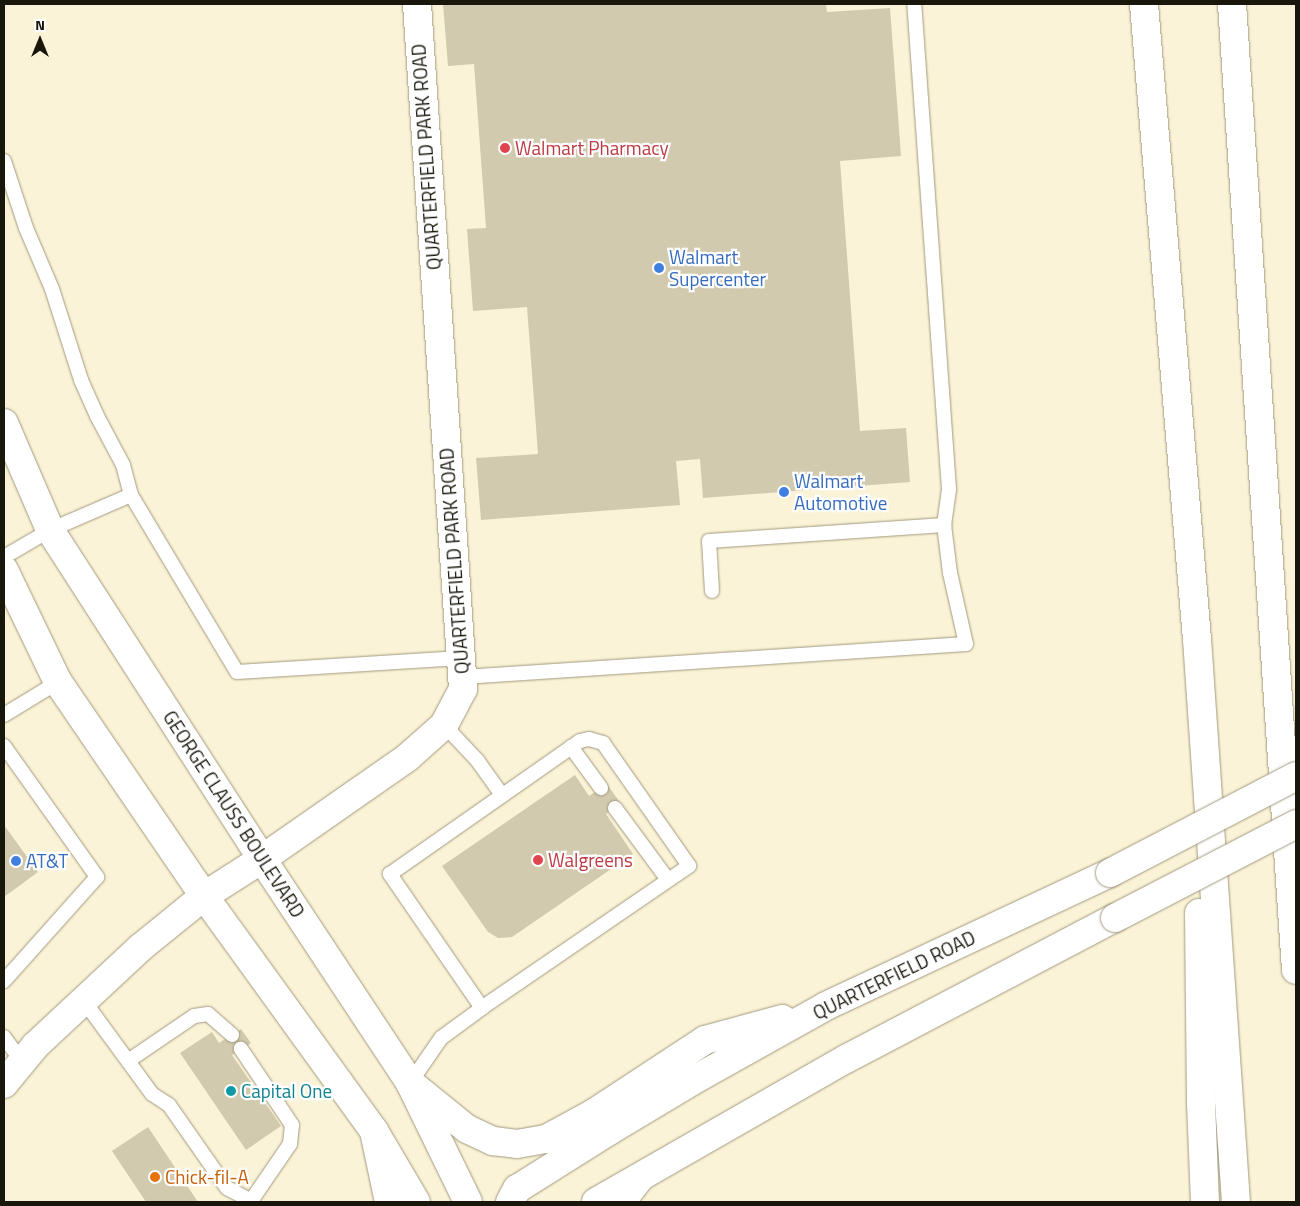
<!DOCTYPE html>
<style>
body{margin:0}
#map{position:relative;width:1300px;height:1206px;overflow:hidden;background:#fbf3d7;font-family:"Titillium Web",sans-serif}
div>[style]{position:absolute}
.building>*{inset:0;background:#d1caae}
.roads{filter:drop-shadow(0 0 1px #a1997f) drop-shadow(0 0 1px #a1997f)}
.lane>*{height:14px;margin:-7px;padding:0 7px;transform-origin:7px;border-radius:7px;background:#fff}
.street>*{height:28px;margin:-14px;padding:0 14px;transform-origin:14px;border-radius:14px;background:#fff}
.secondary>*{height:28px;margin:-14px;padding:0 14px;transform-origin:14px;border-radius:14px;background:#fff}
.highway>*{height:28px;margin:-14px;padding:0 14px;transform-origin:14px;border-radius:14px;background:#fff}
.bridges{filter:drop-shadow(0 0 1px #a1997f) drop-shadow(0 0 1px #a1997f)}
.secondary-bridge>*{height:28px;margin:-14px;padding:0 14px;transform-origin:14px;border-radius:14px;background:#fff}
.dots>*{width:14px;height:14px;translate:-50% -50%;box-sizing:border-box;border:2px solid #fff;border-radius:50%}
span{translate:-50% -50%;white-space:nowrap;text-align:center;line-height:1.15;-webkit-text-stroke:4.5px #fff;paint-order:stroke}
.health-label{font-size:19px;color:#be3a42}
.left{translate:0 -50%;text-align:left}
.street-label{font-size:19px;color:#19160c}
.shop-label{font-size:19px;color:#366cbe}
.culture-label{font-size:19px;color:#0d838f}
.food-label{font-size:19px;color:#c56008}
.frame{position:absolute;inset:0;border:5px solid #19160c;pointer-events:none}
.north{position:absolute;left:15px;top:15px;width:50px;height:50px;-webkit-text-stroke:4px #fff;paint-order:stroke;rotate:0deg;font-size:14px;font-weight:700;line-height:20px;text-align:center;color:#19160c}
.north::after{content:'';display:block;margin:auto;width:18px;height:22px;background:#19160c;clip-path:polygon(50% 0,100% 100%,50% 72%,0 100%)}
</style>
<div id="map">
<div class="building">
<i style="clip-path:polygon(443px 4px,826px 4px,827px 12px,890px 8px,901px 156px,840px 161px,860px 431px,906px 428px,910px 482px,703px 498px,700px 459px,676px 461px,680px 505px,481px 520px,476px 458px,538px 454px,527px 307px,473px 311px,467px 229px,486px 228px,474px 64px,448px 66px)"></i>
<i style="clip-path:polygon(575px 775px,589px 796px,607px 784px,621px 804px,606px 814px,633px 854px,512px 937px,498px 938px,488px 932px,442px 866px)"></i>
<i style="clip-path:polygon(4px 825px,38px 872px,4px 897px)"></i>
<i style="clip-path:polygon(241px 1029px,251px 1043px,232px 1055px,281px 1126px,246px 1150px,180px 1053px,212px 1032px,219px 1043px)"></i>
<i style="clip-path:polygon(148px 1127px,198px 1202px,146px 1202px,112px 1151px)"></i>
</div>
<div class="roads">
<div class="lane">
<i style="left:4px;top:161px;width:71px;rotate:71.8deg"></i>
<i style="left:26px;top:228px;width:66px;rotate:66.9deg"></i>
<i style="left:52px;top:289px;width:96px;rotate:72.3deg"></i>
<i style="left:81px;top:380px;width:39px;rotate:66deg"></i>
<i style="left:97px;top:416px;width:55px;rotate:62deg"></i>
<i style="left:123px;top:465px;width:31px;rotate:75deg"></i>
<i style="left:131px;top:495px;width:206px;rotate:59.1deg"></i>
<i style="left:237px;top:672px;width:224px;rotate:-3.6deg"></i>
<i style="left:4px;top:557px;width:53px;rotate:-30.4deg"></i>
<i style="left:50px;top:530px;width:88px;rotate:-23.4deg"></i>
<i style="left:712px;top:591px;width:50px;rotate:-93.4deg"></i>
<i style="left:709px;top:541px;width:236px;rotate:-3.9deg"></i>
<i style="left:463px;top:677px;width:504px;rotate:-3.75deg"></i>
<i style="left:966px;top:644px;width:73px;rotate:-102.7deg"></i>
<i style="left:950px;top:573px;width:48px;rotate:-97.1deg"></i>
<i style="left:944px;top:525px;width:36px;rotate:-82deg"></i>
<i style="left:949px;top:489px;width:486px;rotate:-94.1deg"></i>
<i style="left:4px;top:715px;width:63px;rotate:-31.4deg"></i>
<i style="left:444px;top:725px;width:48px;rotate:46.7deg"></i>
<i style="left:477px;top:760px;width:43px;rotate:54.5deg"></i>
<i style="left:589px;top:739px;width:15px;rotate:16deg"></i>
<i style="left:603px;top:743px;width:150px;rotate:55deg"></i>
<i style="left:689px;top:866px;width:251px;rotate:145.6deg"></i>
<i style="left:482px;top:1008px;width:163px;rotate:-124.5deg"></i>
<i style="left:390px;top:874px;width:232px;rotate:-35deg"></i>
<i style="left:580px;top:741px;width:9px;rotate:-13deg"></i>
<i style="left:4px;top:746px;width:161px;rotate:54.6deg"></i>
<i style="left:97px;top:877px;width:140px;rotate:131.8deg"></i>
<i style="left:571px;top:747px;width:51px;rotate:53.8deg"></i>
<i style="left:615px;top:808px;width:89px;rotate:53.6deg"></i>
<i style="left:84px;top:1001px;width:115px;rotate:53.8deg"></i>
<i style="left:152px;top:1094px;width:20px;rotate:33deg"></i>
<i style="left:169px;top:1105px;width:101px;rotate:55.1deg"></i>
<i style="left:227px;top:1188px;width:27px;rotate:28deg"></i>
<i style="left:251px;top:1201px;width:69px;rotate:-55.6deg"></i>
<i style="left:290px;top:1144px;width:19px;rotate:-84deg"></i>
<i style="left:292px;top:1125px;width:92px;rotate:-123.9deg"></i>
<i style="left:4px;top:1037px;width:31px;rotate:54deg"></i>
<i style="left:128px;top:1061px;width:80px;rotate:-34.3deg"></i>
<i style="left:194px;top:1016px;width:14px;rotate:-8deg"></i>
<i style="left:208px;top:1014px;width:32px;rotate:41deg"></i>
<i style="left:410px;top:1083px;width:55px;rotate:-55.4deg"></i>
<i style="left:441px;top:1038px;width:51px;rotate:-36.2deg"></i>
</div>
<div class="street">
<i style="left:4px;top:423px;width:116px;rotate:66.7deg"></i>
<i style="left:50px;top:530px;width:391px;rotate:57.2deg"></i>
<i style="left:262px;top:859px;width:268px;rotate:56.5deg"></i>
<i style="left:410px;top:1083px;width:132px;rotate:64deg"></i>
<i style="left:4px;top:570px;width:124px;rotate:64.3deg"></i>
<i style="left:58px;top:682px;width:259px;rotate:55.7deg"></i>
<i style="left:204px;top:896px;width:290px;rotate:54.1deg"></i>
<i style="left:374px;top:1131px;width:82px;rotate:59.4deg"></i>
<i style="left:4px;top:1084px;width:49px;rotate:-50.8deg"></i>
<i style="left:35px;top:1046px;width:144px;rotate:-43deg"></i>
<i style="left:140px;top:948px;width:82px;rotate:-39.1deg"></i>
<i style="left:204px;top:896px;width:69px;rotate:-32.5deg"></i>
<i style="left:262px;top:859px;width:178px;rotate:-34.9deg"></i>
<i style="left:408px;top:757px;width:48px;rotate:-41.6deg"></i>
<i style="left:444px;top:725px;width:41px;rotate:-62.2deg"></i>
<i style="left:463px;top:689px;width:687px;rotate:-93.84deg"></i>
</div>
<div class="secondary">
<i style="left:410px;top:1083px;width:73px;rotate:38.9deg"></i>
<i style="left:467px;top:1129px;width:29px;rotate:25deg"></i>
<i style="left:493px;top:1141px;width:24px;rotate:7deg"></i>
<i style="left:517px;top:1144px;width:29px;rotate:-10deg"></i>
<i style="left:546px;top:1139px;width:55px;rotate:-28.4deg"></i>
<i style="left:594px;top:1113px;width:133px;rotate:-33.3deg"></i>
<i style="left:705px;top:1040px;width:80px;rotate:-15.3deg"></i>
<i style="left:374px;top:1131px;width:73px;rotate:78.1deg"></i>
<i style="left:510px;top:1202px;width:15px;rotate:-62deg"></i>
<i style="left:517px;top:1189px;width:109px;rotate:-32.2deg"></i>
<i style="left:609px;top:1131px;width:107px;rotate:-30.9deg"></i>
<i style="left:701px;top:1076px;width:143px;rotate:-29.2deg"></i>
<i style="left:826px;top:1006px;width:314px;rotate:-25.1deg"></i>
<i style="left:596px;top:1202px;width:288px;rotate:-29.8deg"></i>
<i style="left:846px;top:1059px;width:304px;rotate:-27.7deg"></i>
</div>
<div class="highway">
<i style="left:1144px;top:4px;width:637px;rotate:85.23deg"></i>
<i style="left:1197px;top:639px;width:564px;rotate:86.04deg"></i>
<i style="left:1232px;top:4px;width:968px;rotate:86.21deg"></i>
<i style="left:1199px;top:913px;width:190px;rotate:89.4deg"></i>
<i style="left:1201px;top:1103px;width:99px;rotate:87.7deg"></i>
<i style="left:621px;top:1202px;width:31px;rotate:-52deg"></i>
</div>
</div>
<div class="bridges">
<div class="secondary-bridge">
<i style="left:1110px;top:873px;width:210px;rotate:-27.5deg"></i>
<i style="left:1115px;top:918px;width:204px;rotate:-27.4deg"></i>
</div>
</div>
<div class="dots">
<i style="left:505px;top:148px;background:#e0444e"></i>
<i style="left:659px;top:268px;background:#3f7fe0"></i>
<i style="left:784px;top:492px;background:#3f7fe0"></i>
<i style="left:538px;top:860px;background:#e0444e"></i>
<i style="left:16px;top:861px;background:#3f7fe0"></i>
<i style="left:231px;top:1091px;background:#0f9aa8"></i>
<i style="left:155px;top:1177px;background:#e8710a"></i>
</div>
<div class="health-label">
<span class="left" style="left:515px;top:148px">Walmart Pharmacy</span>
<span class="left" style="left:548px;top:860px">Walgreens</span>
</div>
<div class="street-label">
<span style="left:426px;top:157px;rotate:-94deg">QUARTERFIELD PARK ROAD</span>
<span style="left:454px;top:561px;rotate:-94deg">QUARTERFIELD PARK ROAD</span>
<span style="left:234px;top:814px;rotate:57deg">GEORGE CLAUSS BOULEVARD</span>
<span style="left:894px;top:975px;rotate:-26deg">QUARTERFIELD ROAD</span>
</div>
<div class="shop-label">
<span class="left" style="left:669px;top:268px">Walmart<br>Supercenter</span>
<span class="left" style="left:794px;top:492px">Walmart<br>Automotive</span>
<span class="left" style="left:26px;top:861px">AT&amp;T</span>
</div>
<div class="culture-label">
<span class="left" style="left:241px;top:1091px">Capital One</span>
</div>
<div class="food-label">
<span class="left" style="left:165px;top:1177px">Chick-fil-A</span>
</div>
<div class="frame"></div>
<div class="north">N</div>
</div>
